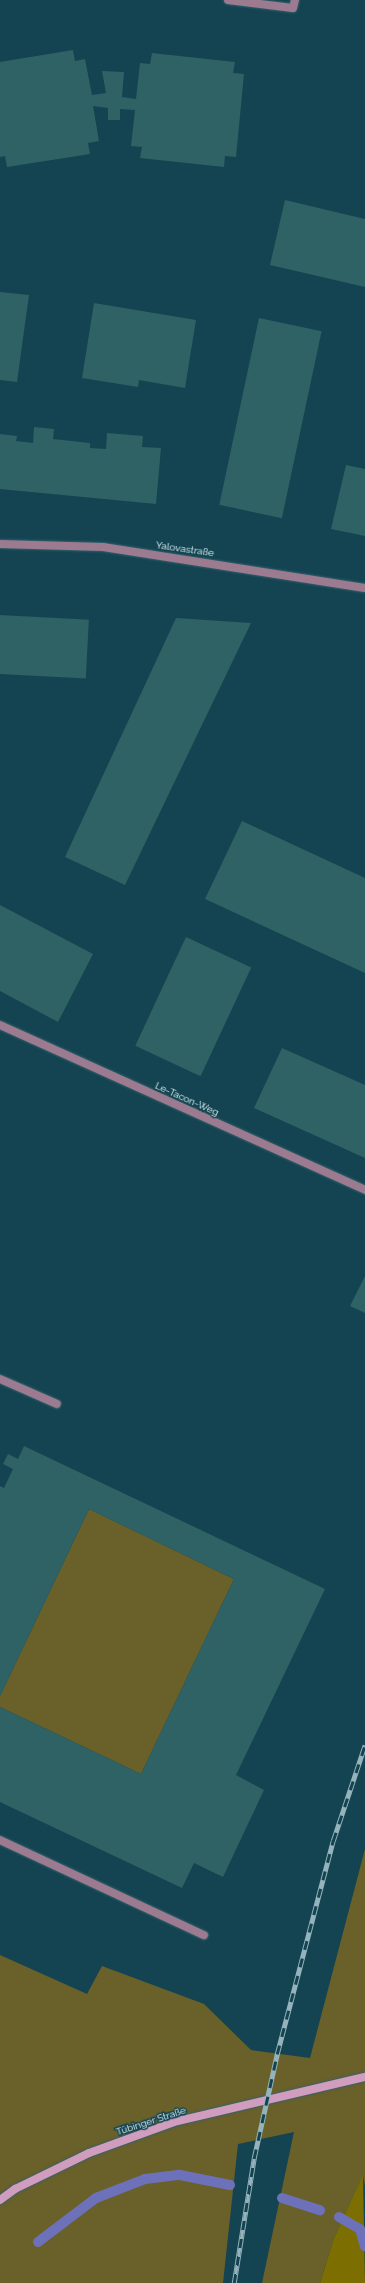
<!DOCTYPE html>
<meta charset="utf-8">
<style>
body{margin:0}
#map{position:relative;width:365px;height:2283px;overflow:hidden;background:#144451;font-family:Raleway,sans-serif}
div>[style]{position:absolute}
.green>*{inset:0;background:#6a602a}
.forest>*{inset:0;background:#7d6e02}
.stream>*{height:10px;margin:-5px;padding:0 5px;transform-origin:5px;border-radius:5px;background:#6d71ba}
.building>*{inset:0;background:#2e6264;transform-origin:0 0}
.roads{filter:drop-shadow(0 0 1px #35616d) drop-shadow(0 0 1px #35616d)}
.service>*{height:8px;margin:-4px;padding:0 4px;transform-origin:4px;border-radius:4px;background:#9c7b90}
.minor>*{height:8px;margin:-4px;padding:0 4px;transform-origin:4px;border-radius:4px;background:#9c7b90}
.secondary>*{height:8px;margin:-4px;padding:0 4px;transform-origin:4px;border-radius:4px;background:#d19dbf}
.rail>*{height:4.5px;margin-top:-2.25px;transform-origin:0;background:repeating-linear-gradient(90deg,#144451 0 9px,#94b3bc 0 18px);box-sizing:border-box;border-block:1px solid #94b3bc}
span{translate:-50% -50%;white-space:nowrap;text-align:center;line-height:1.15;-webkit-text-stroke:3px #144451;paint-order:stroke}
.street-label{font-size:10px;color:#e4f8fe}
</style>
<div id="map">
<div class="green">
<i style="clip-path:polygon(89px 1509px,234px 1579px,141px 1774px,0 1707px,0 1696px)"></i>
<i style="clip-path:polygon(365px 1849px,365px 2186px,363px 2176px,334px 2238px,320px 2283px,262px 2283px,294px 2132px,238px 2144px,223px 2283px,0 2283px,0 1955px,87px 1994px,102px 1966px,204px 2004px,251px 2050px,310px 2058px)"></i>
</div>
<div class="forest">
<i style="clip-path:polygon(363px 2175px,365px 2283px,320px 2283px,334px 2238px)"></i>
</div>
<div class="stream">
<i style="left:282px;top:2198px;width:40px;rotate:18deg"></i>
<i style="left:339px;top:2217px;width:24px;rotate:30deg"></i>
<i style="left:360px;top:2229px;width:18px;rotate:74deg"></i>
<i style="left:38px;top:2242px;width:73px;rotate:-37.2deg"></i>
<i style="left:96px;top:2198px;width:53px;rotate:-21.2deg"></i>
<i style="left:145px;top:2179px;width:35px;rotate:-7deg"></i>
<i style="left:180px;top:2175px;width:51px;rotate:11.3deg"></i>
</div>
<div class="building">
<i style="clip-path:polygon(73px 50px,75px 61px,85px 59px,92px 95px,106px 93px,102px 71px,124px 72px,122px 97px,136px 99px,140px 63px,150px 64px,152px 53px,235px 62px,233px 73px,244px 74px,236px 157px,225px 156px,224px 167px,140px 158px,142px 147px,131px 146px,135px 110px,120px 109px,120px 120px,108px 120px,108px 108px,93px 106px,99px 141px,88px 143px,90px 154px,7px 167px,5px 156px,0 157px,0 62px)"></i>
<i style="clip-path:polygon(285px 200px,365px 219px,365px 287px,270px 265px)"></i>
<i style="clip-path:polygon(0 292px,29px 295px,17px 382px,0 380px)"></i>
<i style="clip-path:polygon(94px 303px,196px 320px,185px 388px,139px 380px,138px 387px,82px 378px)"></i>
<i style="left:259px;top:318px;width:64px;height:191px;rotate:12deg"></i>
<i style="clip-path:polygon(34px 427px,54px 429px,53px 439px,90px 443px,90px 448px,106px 449px,107px 433px,143px 436px,142px 447px,161px 448px,156px 504px,0 489px,0 434px,17px 436px,16px 441px,33px 443px)"></i>
<i style="clip-path:polygon(346px 465px,365px 469px,365px 536px,331px 529px)"></i>
<i style="left:0;top:615px;width:89px;height:59px;rotate:3deg"></i>
<i style="clip-path:polygon(176px 618px,251px 623px,125px 885px,65px 857px)"></i>
<i style="clip-path:polygon(242px 821px,365px 878px,365px 973px,205px 899px)"></i>
<i style="clip-path:polygon(0 905px,93px 954px,58px 1022px,0 991px)"></i>
<i style="left:186px;top:937px;width:72px;height:120px;rotate:25deg"></i>
<i style="clip-path:polygon(282px 1048px,365px 1085px,365px 1158px,254px 1108px)"></i>
<i style="clip-path:polygon(365px 1276px,365px 1313px,350px 1306px)"></i>
<i style="clip-path:polygon(24px 1446px,325px 1589px,236px 1775px,264px 1790px,223px 1877px,194px 1863px,182px 1888px,0 1802px,0 1707px,141px 1774px,234px 1579px,89px 1509px,0 1696px,0 1486px,4px 1488px,13px 1469px,3px 1464px,8px 1454px,18px 1459px)"></i>
</div>
<div class="roads">
<div class="service">
<i style="left:0;top:1025px;width:401px;rotate:24.3deg"></i>
<i style="left:0;top:1379px;width:62px;rotate:23.7deg"></i>
<i style="left:0;top:1840px;width:225px;rotate:25deg"></i>
</div>
<div class="minor">
<i style="left:228px;top:0;width:65px;rotate:7deg"></i>
<i style="left:293px;top:8px;width:8px;rotate:-76deg"></i>
<i style="left:0;top:544px;width:103px;rotate:1.7deg"></i>
<i style="left:103px;top:547px;width:265px;rotate:8.9deg"></i>
</div>
<div class="secondary">
<i style="left:0;top:2200px;width:19px;rotate:-36deg"></i>
<i style="left:15px;top:2189px;width:82px;rotate:-25.9deg"></i>
<i style="left:89px;top:2153px;width:90px;rotate:-20deg"></i>
<i style="left:174px;top:2122px;width:196px;rotate:-13.3deg"></i>
</div>
</div>
<div class="rail">
<i style="left:234px;top:2283px;width:127px;rotate:-80.9deg"></i>
<i style="left:254px;top:2158px;width:107px;rotate:-77.5deg"></i>
<i style="left:277px;top:2054px;width:220px;rotate:-75.3deg"></i>
<i style="left:333px;top:1841px;width:101px;rotate:-71.6deg"></i>
</div>
<div class="street-label">
<span style="left:185px;top:549px;rotate:8deg">Yalovastraße</span>
<span style="left:187px;top:1099px;rotate:24deg">Le-Tacon-Weg</span>
<span style="left:151px;top:2121px;rotate:-18deg">Tübinger Straße</span>
</div>
</div>
